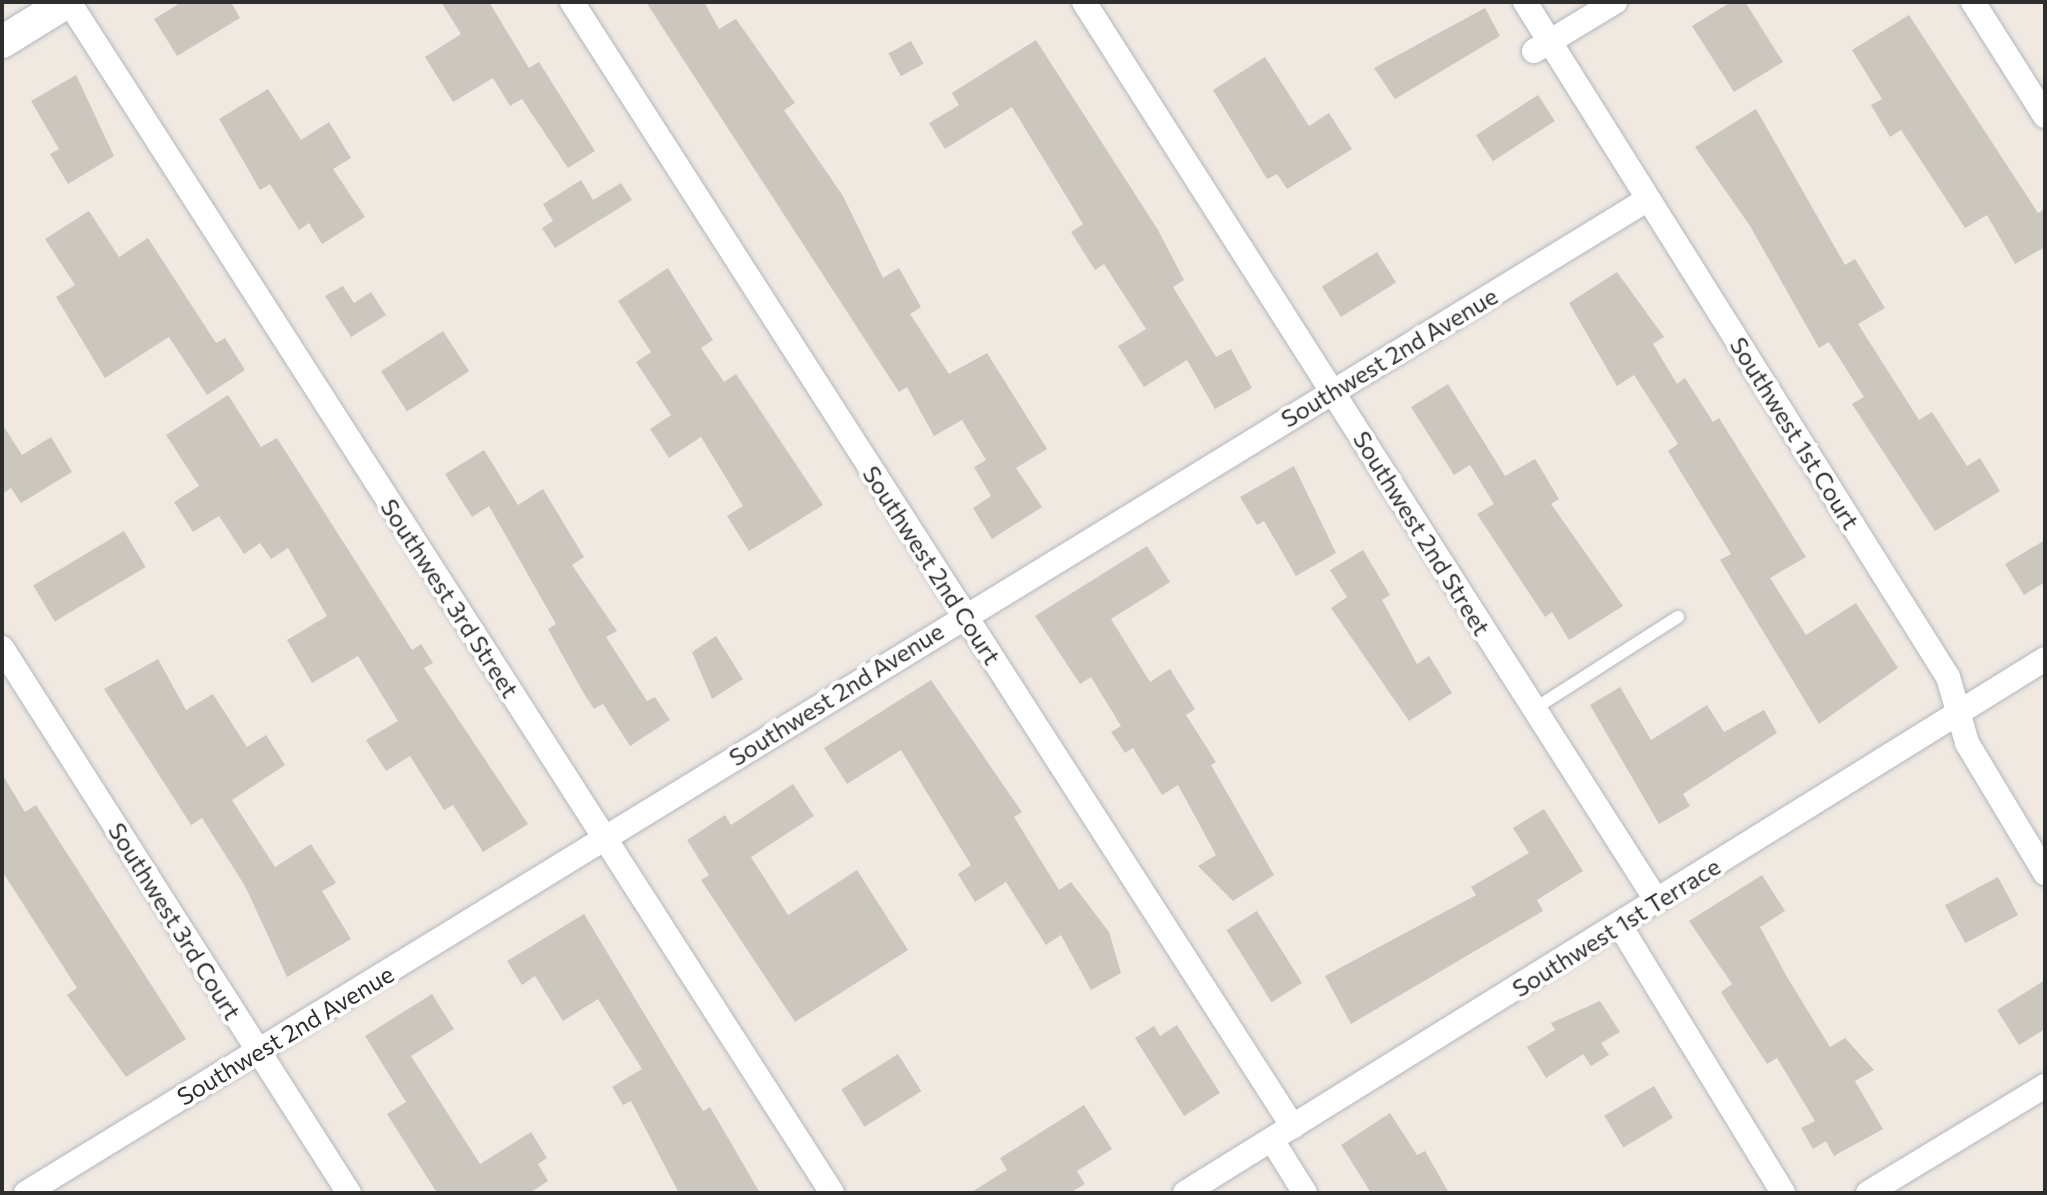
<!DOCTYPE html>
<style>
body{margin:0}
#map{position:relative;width:2047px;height:1195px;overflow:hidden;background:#efe9e1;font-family:Commissioner,sans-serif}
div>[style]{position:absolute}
.building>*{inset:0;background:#cbc7bf;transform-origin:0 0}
.roads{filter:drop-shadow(0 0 2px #b4b7c1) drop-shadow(0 0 2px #b4b7c1)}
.lane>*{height:12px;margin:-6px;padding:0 6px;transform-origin:6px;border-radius:6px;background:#fff}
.street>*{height:24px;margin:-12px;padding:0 12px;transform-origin:12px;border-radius:12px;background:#fff}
.secondary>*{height:32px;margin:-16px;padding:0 16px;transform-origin:16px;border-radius:16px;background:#fff}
span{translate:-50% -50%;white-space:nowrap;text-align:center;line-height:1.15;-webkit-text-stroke:8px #fff;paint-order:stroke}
.street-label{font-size:24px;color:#2e2e2e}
.frame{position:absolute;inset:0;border:4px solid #2e2e2e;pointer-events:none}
</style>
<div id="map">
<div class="building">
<i style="clip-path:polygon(182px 2px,231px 2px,240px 18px,177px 56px,154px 19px)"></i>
<i style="clip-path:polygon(441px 2px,489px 2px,529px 68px,539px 62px,595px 151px,568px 168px,522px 99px,510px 106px,493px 78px,453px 102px,425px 57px,461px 34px)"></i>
<i style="clip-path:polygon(646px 2px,704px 2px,719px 29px,736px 19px,795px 103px,784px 110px,843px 196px,883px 278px,899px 268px,921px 307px,910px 314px,949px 374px,987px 353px,1019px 404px,1047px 449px,1016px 468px,1042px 507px,992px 539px,973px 508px,991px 496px,974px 467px,986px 460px,962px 420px,934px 436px,907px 387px,899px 392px)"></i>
<i style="clip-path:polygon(1731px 2px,1745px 2px,1783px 62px,1734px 92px,1692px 26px)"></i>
<i style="clip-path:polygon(1485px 8px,1500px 36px,1395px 99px,1374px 68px)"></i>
<i style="clip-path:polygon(1909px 15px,2038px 213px,2045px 209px,2045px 247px,2015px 264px,1987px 215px,1965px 228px,1901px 130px,1890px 137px,1871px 105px,1882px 99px,1852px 50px)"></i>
<i style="clip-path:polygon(1036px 40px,1158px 230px,1184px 280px,1173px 287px,1216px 357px,1231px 349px,1252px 388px,1215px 409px,1187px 360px,1144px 387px,1118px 346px,1146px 329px,1104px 264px,1095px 270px,1071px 232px,1083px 224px,1012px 107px,945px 149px,929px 123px,959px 105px,952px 93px)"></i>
<i style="left:911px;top:41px;width:26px;height:26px;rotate:61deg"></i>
<i style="clip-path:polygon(1265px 57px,1309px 126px,1329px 113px,1352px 149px,1287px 189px,1277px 174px,1267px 179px,1213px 90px)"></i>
<i style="clip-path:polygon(76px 75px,114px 156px,68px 184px,50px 154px,59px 149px,31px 101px)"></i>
<i style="clip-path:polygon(268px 89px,301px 140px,329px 122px,351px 158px,333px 169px,365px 217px,322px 244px,309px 223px,299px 230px,270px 184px,260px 190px,219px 119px)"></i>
<i style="left:1538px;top:95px;width:31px;height:74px;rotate:57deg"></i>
<i style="clip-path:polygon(1756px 109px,1845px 265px,1855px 259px,1885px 308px,1858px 324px,1919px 420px,1932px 412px,1967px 466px,1980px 458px,2000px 491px,1935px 531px,1852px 404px,1864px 397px,1829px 342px,1819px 348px,1750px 226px,1695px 147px)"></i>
<i style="clip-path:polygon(581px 180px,593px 200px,621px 183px,632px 200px,555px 248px,542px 228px,553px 221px,543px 204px)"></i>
<i style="clip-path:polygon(89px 211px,119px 257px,148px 238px,216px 343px,225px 338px,245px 370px,207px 395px,169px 337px,105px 378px,56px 297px,75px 285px,45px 239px)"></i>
<i style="left:1377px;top:252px;width:36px;height:65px;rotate:58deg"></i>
<i style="clip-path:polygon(668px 268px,713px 340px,701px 348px,724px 382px,736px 374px,823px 505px,749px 551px,727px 516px,743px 506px,701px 437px,669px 458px,650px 429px,671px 415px,636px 362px,651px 352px,618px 301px)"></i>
<i style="clip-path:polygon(1617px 272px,1664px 337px,1653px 344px,1677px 384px,1685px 378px,1713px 422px,1719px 418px,1806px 557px,1770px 578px,1806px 635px,1856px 603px,1898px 668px,1819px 724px,1720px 560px,1731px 554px,1668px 451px,1678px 444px,1634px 375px,1617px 386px,1569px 303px)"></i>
<i style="clip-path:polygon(343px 286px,354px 303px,371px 292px,386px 315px,351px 337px,325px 296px)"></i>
<i style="left:443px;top:331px;width:48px;height:74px;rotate:57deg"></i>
<i style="clip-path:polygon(1448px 384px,1505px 476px,1535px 459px,1559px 499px,1551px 504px,1623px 606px,1569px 640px,1552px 612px,1545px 617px,1477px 514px,1494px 504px,1470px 465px,1454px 475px,1411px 407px)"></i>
<i style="clip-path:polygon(228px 395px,261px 447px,277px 438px,412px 650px,421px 644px,433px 663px,424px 668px,528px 824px,483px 852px,453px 805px,444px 810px,410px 756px,386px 771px,366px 740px,398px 721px,358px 656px,312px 683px,287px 640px,327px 616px,288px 548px,271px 559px,260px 543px,244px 554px,219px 516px,193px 532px,174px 502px,199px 486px,166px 435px)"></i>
<i style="clip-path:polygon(2px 424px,22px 455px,51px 437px,72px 472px,21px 503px,11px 488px,2px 494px)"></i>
<i style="clip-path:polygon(484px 450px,518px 505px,543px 489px,584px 557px,572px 565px,617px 631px,606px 637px,647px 701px,655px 697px,670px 720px,630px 746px,603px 704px,594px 709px,583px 692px,548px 629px,556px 624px,489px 506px,472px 517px,445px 474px)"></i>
<i style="clip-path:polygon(1294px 466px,1336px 553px,1296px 576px,1264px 521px,1257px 525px,1240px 497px)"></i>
<i style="left:124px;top:531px;width:42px;height:106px;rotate:59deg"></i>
<i style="clip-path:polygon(2045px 540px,2045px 582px,2024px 595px,2005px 564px)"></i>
<i style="clip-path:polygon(1147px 546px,1170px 582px,1111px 619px,1150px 682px,1170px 669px,1195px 709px,1186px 715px,1216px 762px,1211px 765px,1274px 875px,1233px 901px,1198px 866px,1216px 855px,1178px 785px,1162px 795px,1133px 748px,1125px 753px,1111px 732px,1121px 726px,1091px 677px,1080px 684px,1035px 616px)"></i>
<i style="clip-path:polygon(1363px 550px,1390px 595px,1382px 600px,1417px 664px,1429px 656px,1452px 693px,1409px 721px,1331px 608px,1347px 597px,1330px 570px)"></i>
<i style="clip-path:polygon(716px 636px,743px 679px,712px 699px,692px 652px)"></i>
<i style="clip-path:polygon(158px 659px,186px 710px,213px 694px,247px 747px,266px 735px,285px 765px,232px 800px,275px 867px,311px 844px,336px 883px,322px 891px,351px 939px,287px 977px,245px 886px,202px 818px,191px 825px,104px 689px)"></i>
<i style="clip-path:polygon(931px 680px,1022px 812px,1014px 817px,1059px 890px,1071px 882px,1109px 932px,1121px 973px,1091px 990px,1061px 935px,1046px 945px,1006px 882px,975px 902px,958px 874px,971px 865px,901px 750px,847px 784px,824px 748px)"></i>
<i style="clip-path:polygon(1620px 687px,1651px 740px,1707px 705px,1724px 732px,1764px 710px,1777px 733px,1683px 794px,1690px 806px,1659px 824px,1590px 705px)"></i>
<i style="clip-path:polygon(2px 774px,25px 812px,36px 805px,186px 1039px,126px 1077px,67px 995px,77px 988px,2px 871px)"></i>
<i style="clip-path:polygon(793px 784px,814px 816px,751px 857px,788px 915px,857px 870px,908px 950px,795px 1022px,701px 880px,709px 875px,687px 840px,725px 815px,731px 825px)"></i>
<i style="clip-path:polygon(1544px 809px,1583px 871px,1537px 900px,1543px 911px,1351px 1024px,1325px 976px,1476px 895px,1471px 887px,1529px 853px,1513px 828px)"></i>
<i style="clip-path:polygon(1762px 875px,1785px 911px,1760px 927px,1787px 977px,1830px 1047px,1845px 1038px,1874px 1070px,1855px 1081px,1883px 1129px,1834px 1156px,1826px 1141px,1813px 1149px,1801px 1128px,1815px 1121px,1777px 1058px,1767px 1064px,1732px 1010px,1721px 992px,1732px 984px,1689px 921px)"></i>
<i style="left:1998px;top:877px;width:43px;height:60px;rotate:62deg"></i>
<i style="left:1257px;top:911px;width:85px;height:36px;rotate:58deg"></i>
<i style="clip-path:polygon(584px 914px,703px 1111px,710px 1107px,760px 1193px,679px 1193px,631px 1101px,623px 1105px,612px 1087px,642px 1069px,598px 999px,563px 1021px,535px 976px,522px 985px,507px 961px)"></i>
<i style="clip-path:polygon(2045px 980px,2045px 1029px,2019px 1045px,1997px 1010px)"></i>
<i style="clip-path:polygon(432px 994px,454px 1029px,411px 1056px,480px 1164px,531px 1132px,547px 1158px,538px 1164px,548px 1181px,530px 1193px,437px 1193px,387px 1114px,406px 1102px,365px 1036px)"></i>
<i style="clip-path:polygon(1600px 1001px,1620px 1032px,1601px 1043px,1609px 1055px,1591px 1066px,1583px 1054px,1546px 1078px,1527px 1047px,1555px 1030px,1551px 1023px)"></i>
<i style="clip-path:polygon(1177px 1025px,1220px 1093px,1184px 1116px,1135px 1038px,1154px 1026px,1160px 1036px)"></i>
<i style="left:898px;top:1054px;width:44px;height:67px;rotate:58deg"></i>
<i style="left:1654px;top:1086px;width:37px;height:58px;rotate:59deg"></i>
<i style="clip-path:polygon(1084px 1105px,1112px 1149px,1077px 1171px,1085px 1184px,1070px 1193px,970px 1193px,1007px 1170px,1000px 1158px)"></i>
<i style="clip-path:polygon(1390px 1113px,1417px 1155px,1425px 1151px,1449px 1193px,1371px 1193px,1341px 1145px)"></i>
</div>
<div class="roads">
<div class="lane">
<i style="left:1534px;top:709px;width:171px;rotate:-32.6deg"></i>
</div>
<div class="street">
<i style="left:69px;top:2px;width:1414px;rotate:57.35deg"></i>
<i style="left:572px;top:2px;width:1336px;rotate:57.34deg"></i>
<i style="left:1084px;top:2px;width:1066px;rotate:57.49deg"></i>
<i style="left:1525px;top:2px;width:797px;rotate:57.93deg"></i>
<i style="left:1948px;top:677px;width:69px;rotate:73.9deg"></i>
<i style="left:1967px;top:743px;width:152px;rotate:59deg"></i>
<i style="left:1973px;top:2px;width:135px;rotate:57.7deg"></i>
<i style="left:1534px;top:51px;width:95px;rotate:-31.2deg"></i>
<i style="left:2px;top:648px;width:646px;rotate:57.52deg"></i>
<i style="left:1619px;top:924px;width:315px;rotate:58.6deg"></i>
<i style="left:1272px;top:1140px;width:62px;rotate:58.1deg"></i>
<i style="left:26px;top:1193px;width:1902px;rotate:-31.5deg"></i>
<i style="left:1185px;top:1193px;width:1012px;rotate:-31.84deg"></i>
<i style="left:1868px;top:1193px;width:207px;rotate:-31.2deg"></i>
</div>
<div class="secondary">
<i style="left:2px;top:42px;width:76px;rotate:-31.6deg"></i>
</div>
</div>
<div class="street-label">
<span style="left:1389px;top:357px;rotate:-31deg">Southwest 2nd Avenue</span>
<span style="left:1795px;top:433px;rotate:58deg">Southwest 1st Court</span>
<span style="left:1422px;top:533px;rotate:58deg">Southwest 2nd Street</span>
<span style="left:932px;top:565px;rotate:57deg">Southwest 2nd Court</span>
<span style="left:450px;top:598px;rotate:57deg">Southwest 3rd Street</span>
<span style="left:836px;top:694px;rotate:-32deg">Southwest 2nd Avenue</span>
<span style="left:175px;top:921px;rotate:58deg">Southwest 3rd Court</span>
<span style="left:1616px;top:927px;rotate:-32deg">Southwest 1st Terrace</span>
<span style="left:285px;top:1035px;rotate:-31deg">Southwest 2nd Avenue</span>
</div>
<div class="frame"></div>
</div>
